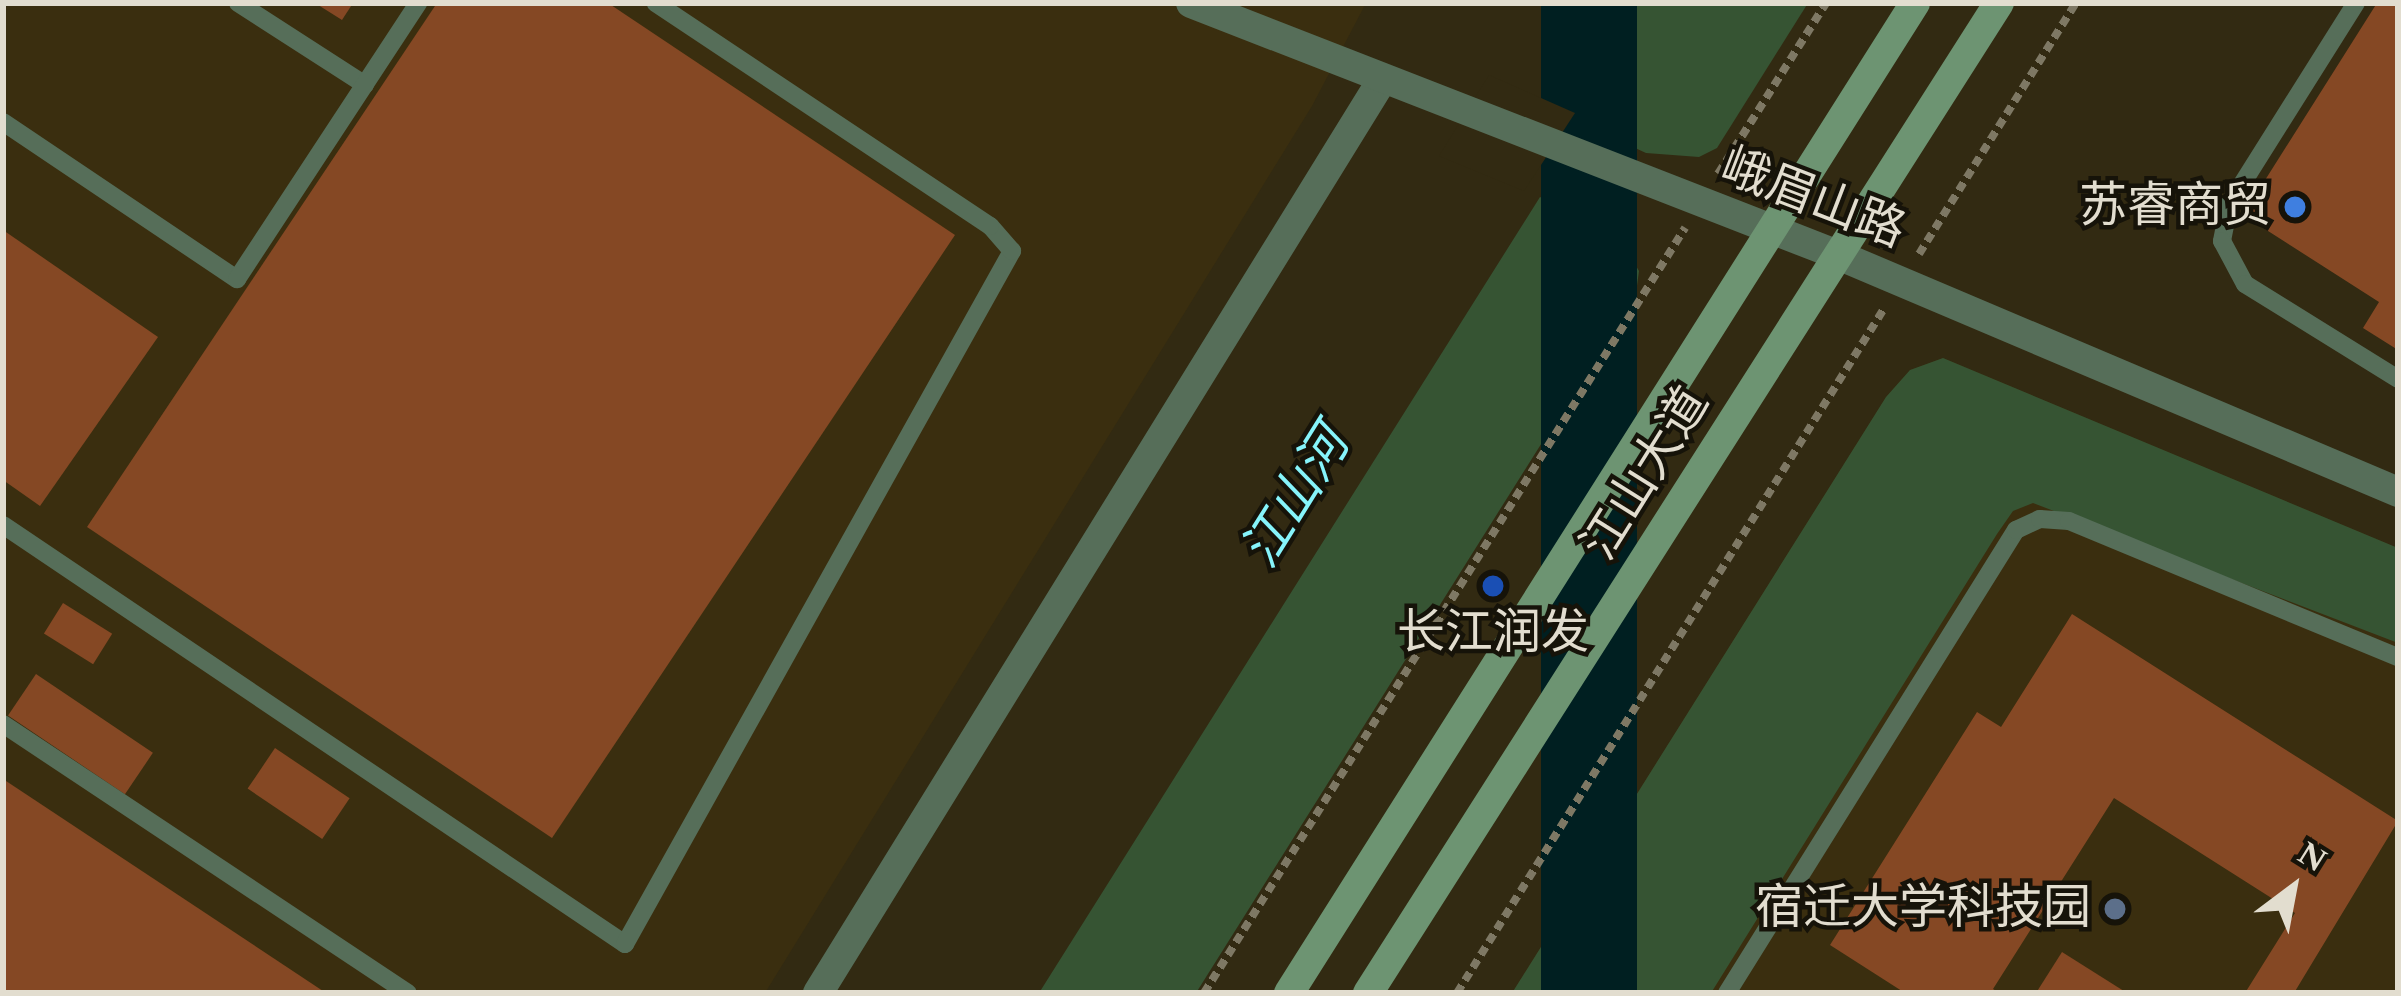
<!DOCTYPE html>
<meta charset="utf-8">
<style>
body{margin:0}
#map{position:relative;width:2401px;height:996px;overflow:hidden;background:#322a12;font-family:Spectral,"Noto Sans SC",serif}
div>[style]{position:absolute}
.built>*{inset:0;background:#3a2e0f}
.green>*{inset:0;background:#365433}
.water>*{inset:0;background:#001f21;transform-origin:0 0}
.pier>*{inset:0;background:#322a12}
.building>*{inset:0;background:#854824;transform-origin:0 0}
.path>*{height:8px;margin-top:-4px;transform-origin:0;background:repeating-linear-gradient(90deg,#7e7864 0 9px,transparent 0 15px)}
.service>*{height:18px;margin:-9px;padding:0 9px;transform-origin:9px;border-radius:9px;background:#566e59}
.minor>*{height:30px;margin:-15px;padding:0 15px;transform-origin:15px;border-radius:15px;background:#566e59}
.tertiary>*{height:30px;margin:-15px;padding:0 15px;transform-origin:15px;border-radius:15px;background:#566e59}
.secondary>*{height:30px;margin:-15px;padding:0 15px;transform-origin:15px;border-radius:15px;background:#6d9472}
.dots>*{width:33px;height:33px;translate:-50% -50%;box-sizing:border-box;border:6px solid #161309;border-radius:50%}
span{translate:-50% -50%;white-space:nowrap;text-align:center;line-height:1.15;-webkit-text-stroke:9px #161309;paint-order:stroke}
.street-label{font-size:48px;color:#e2ddcf}
.poi-label{font-size:48px;color:#e2ddcf}
.right{translate:-100% -50%;text-align:right}
.water-label{font-size:51px;color:#86f4fb;font-style:italic}
.frame{position:absolute;inset:0;border:6px solid #e2ddcf;pointer-events:none}
.north{position:absolute;left:2233px;top:828px;width:120px;height:120px;-webkit-text-stroke:9px #161309;paint-order:stroke;rotate:32deg;font-size:33px;font-weight:700;line-height:48px;text-align:center;color:#e2ddcf}
.north::after{content:'';display:block;margin:auto;width:42px;height:54px;background:#e2ddcf;clip-path:polygon(50% 0,100% 100%,50% 72%,0 100%)}
</style>
<div id="map">
<div class="built">
<i style="clip-path:polygon(3px 3px,1366px 3px,1312px 106px,765px 993px,3px 993px)"></i>
<i style="clip-path:polygon(1943px 358px,2398px 548px,2398px 993px,1512px 993px,1886px 397px,1910px 370px)"></i>
</div>
<div class="green">
<i style="clip-path:polygon(1637px 3px,1808px 3px,1717px 148px,1699px 157px,1646px 153px,1566px 116px)"></i>
<i style="clip-path:polygon(1540px 197px,1573px 214px,1600px 215px,1615px 229px,1639px 271px,1636px 293px,1196px 993px,1039px 993px)"></i>
<i style="clip-path:polygon(1943px 358px,2398px 548px,2398px 643px,2033px 503px,2013px 511px,1997px 534px,1711px 993px,1512px 993px,1886px 397px,1910px 370px)"></i>
</div>
<div class="water">
<i style="left:1541px;top:3px;width:96px;height:1165px"></i>
</div>
<div class="pier">
<i style="clip-path:polygon(1489px 75px,1575px 113px,1524px 191px,1439px 156px)"></i>
</div>
<div class="building">
<i style="clip-path:polygon(315px 3px,353px 3px,342px 20px)"></i>
<i style="clip-path:polygon(437px 3px,608px 3px,955px 235px,552px 838px,87px 527px)"></i>
<i style="clip-path:polygon(2377px 3px,2398px 3px,2398px 350px,2363px 328px,2379px 302px,2243px 215px)"></i>
<i style="clip-path:polygon(3px 230px,158px 337px,40px 506px,3px 480px)"></i>
<i style="left:63px;top:603px;width:58px;height:36px;rotate:32deg"></i>
<i style="clip-path:polygon(2072px 614px,2398px 821px,2294px 993px,2245px 993px,2295px 913px,2114px 798px,1993px 989px,1999px 993px,1905px 993px,1830px 945px,1977px 712px,2001px 727px)"></i>
<i style="left:36px;top:674px;width:141px;height:50px;rotate:34deg"></i>
<i style="left:275px;top:748px;width:90px;height:49px;rotate:34deg"></i>
<i style="clip-path:polygon(3px 779px,326px 993px,3px 993px)"></i>
<i style="clip-path:polygon(2062px 952px,2127px 993px,2036px 993px)"></i>
</div>
<div class="path">
<i style="left:1718px;top:174px;width:202px;rotate:-57.7deg"></i>
<i style="left:1919px;top:254px;width:296px;rotate:-58deg"></i>
<i style="left:1204px;top:993px;width:904px;rotate:-57.84deg"></i>
<i style="left:1457px;top:993px;width:809px;rotate:-58.04deg"></i>
</div>
<div class="service">
<i style="left:238px;top:3px;width:151px;rotate:32.8deg"></i>
<i style="left:2356px;top:3px;width:239px;rotate:122.2deg"></i>
<i style="left:2229px;top:205px;width:37px;rotate:101deg"></i>
<i style="left:2222px;top:241px;width:49px;rotate:61.9deg"></i>
<i style="left:2245px;top:284px;width:180px;rotate:31.8deg"></i>
<i style="left:3px;top:122px;width:282px;rotate:33.9deg"></i>
<i style="left:237px;top:279px;width:330px;rotate:-56.7deg"></i>
<i style="left:3px;top:525px;width:750px;rotate:33.97deg"></i>
<i style="left:625px;top:944px;width:794px;rotate:-60.82deg"></i>
<i style="left:1012px;top:251px;width:33px;rotate:-131deg"></i>
<i style="left:990px;top:226px;width:402px;rotate:-146.3deg"></i>
<i style="left:3px;top:724px;width:486px;rotate:33.6deg"></i>
<i style="left:1727px;top:993px;width:546px;rotate:-58.03deg"></i>
<i style="left:2016px;top:530px;width:26px;rotate:-25deg"></i>
<i style="left:2040px;top:519px;width:29px;rotate:4deg"></i>
<i style="left:2069px;top:521px;width:356px;rotate:22.5deg"></i>
</div>
<div class="minor">
<i style="left:818px;top:993px;width:1073px;rotate:-58.29deg"></i>
</div>
<div class="tertiary">
<i style="left:1191px;top:3px;width:694px;rotate:21.28deg"></i>
<i style="left:1838px;top:255px;width:608px;rotate:22.94deg"></i>
</div>
<div class="secondary">
<i style="left:1289px;top:993px;width:1171px;rotate:-57.69deg"></i>
<i style="left:1368px;top:993px;width:1174px;rotate:-57.49deg"></i>
</div>
<div class="dots">
<i style="left:2295px;top:207px;background:#3f7fe0"></i>
<i style="left:1493px;top:586px;background:#1a4fb4"></i>
<i style="left:2115px;top:909px;background:#5c6f8a"></i>
</div>
<div class="street-label">
<span style="left:1813px;top:199px;rotate:21deg">峨眉山路</span>
<span style="left:1646px;top:474px;rotate:-58deg">江山大道</span>
</div>
<div class="poi-label">
<span class="right" style="left:2271px;top:207px">苏睿商贸</span>
<span style="left:1493px;top:634px">长江润发</span>
<span class="right" style="left:2091px;top:909px">宿迁大学科技园</span>
</div>
<div class="water-label">
<span style="left:1297px;top:498px;rotate:-58deg">江山河</span>
</div>
<div class="frame"></div>
<div class="north">N</div>
</div>
